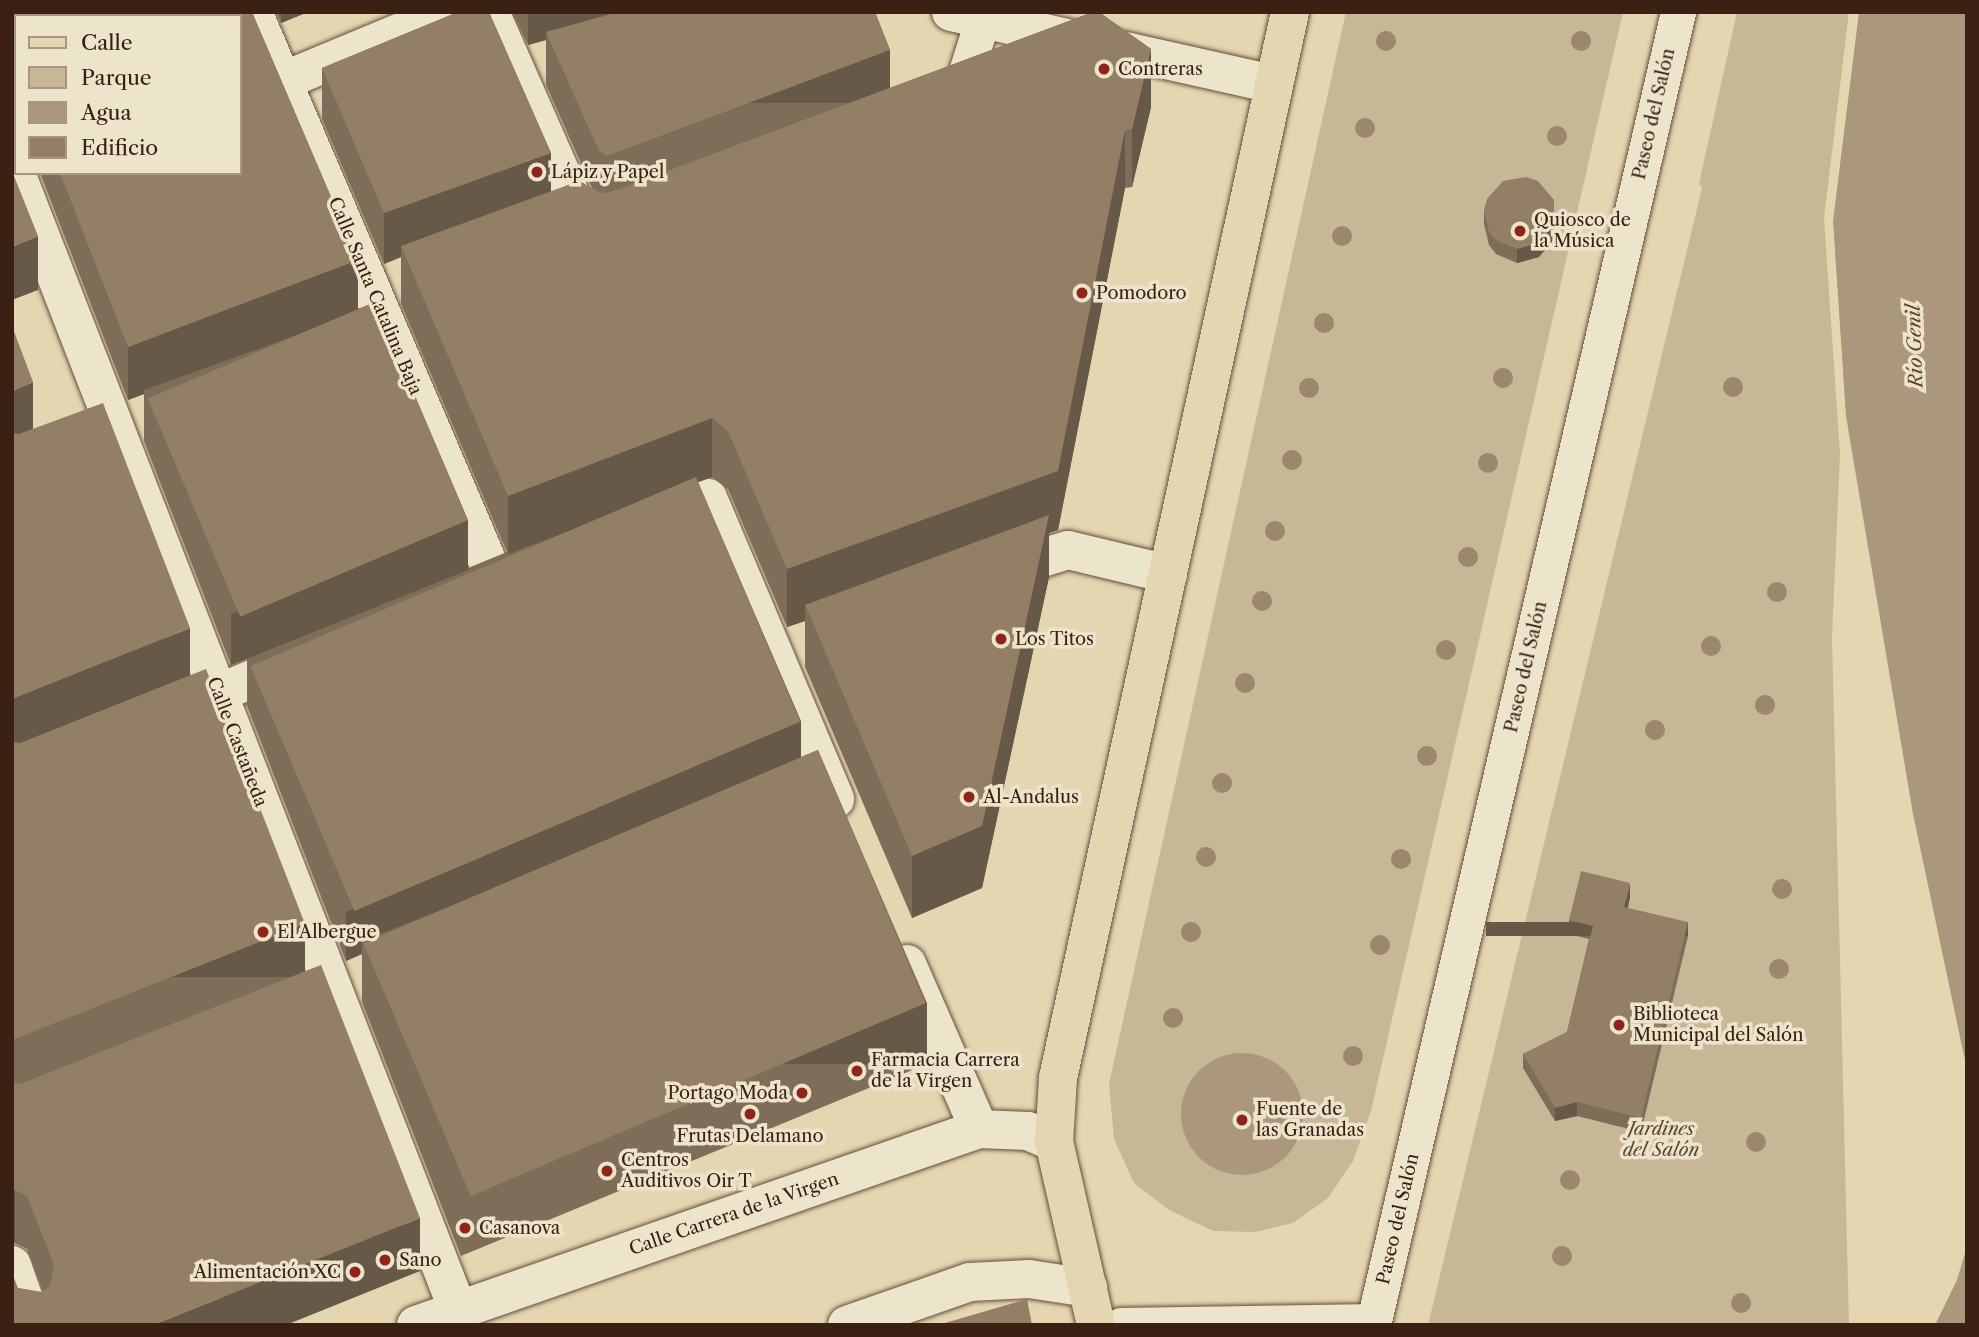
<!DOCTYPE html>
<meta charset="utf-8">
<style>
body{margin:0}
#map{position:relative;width:1979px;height:1337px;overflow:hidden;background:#e4d6b1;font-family:"Libre Caslon Text",serif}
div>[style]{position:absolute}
.green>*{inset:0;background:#c7b796}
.water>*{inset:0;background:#ab987c}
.round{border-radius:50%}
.roads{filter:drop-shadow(0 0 2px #654e3b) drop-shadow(0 0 2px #654e3b)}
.pedestrian>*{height:35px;margin:-17.5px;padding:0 17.5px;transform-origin:17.5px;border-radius:17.5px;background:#ede4cc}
.minor>*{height:38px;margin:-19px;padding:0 19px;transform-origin:19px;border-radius:19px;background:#ede4cc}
.tertiary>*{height:38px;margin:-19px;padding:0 19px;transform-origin:19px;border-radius:19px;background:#ede4cc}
.secondary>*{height:38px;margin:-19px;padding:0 19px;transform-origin:19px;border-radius:19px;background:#ede4cc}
.primary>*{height:38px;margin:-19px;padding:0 19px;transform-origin:19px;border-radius:19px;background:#e4d6b1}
.trees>*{width:20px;height:20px;margin:-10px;border-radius:50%;background:#9a876c}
.wall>*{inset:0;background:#7e6d58}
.shaded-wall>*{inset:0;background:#675947;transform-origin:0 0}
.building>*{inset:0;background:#937f66;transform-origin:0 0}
.dots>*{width:19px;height:19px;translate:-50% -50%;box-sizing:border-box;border:4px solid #ede4cc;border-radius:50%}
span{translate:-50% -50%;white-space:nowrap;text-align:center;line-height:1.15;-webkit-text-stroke:7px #ede4cc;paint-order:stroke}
.poi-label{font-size:18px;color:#3b2014}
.left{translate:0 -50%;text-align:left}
.right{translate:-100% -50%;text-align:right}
.street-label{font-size:18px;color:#3b2014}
.park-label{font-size:18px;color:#5e4634;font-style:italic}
.water-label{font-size:19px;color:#5d4433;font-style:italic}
.frame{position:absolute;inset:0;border:14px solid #3b2014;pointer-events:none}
.legend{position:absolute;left:14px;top:14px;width:228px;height:161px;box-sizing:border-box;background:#ede4cc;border:2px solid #a69682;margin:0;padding:9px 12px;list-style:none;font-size:21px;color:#3b2014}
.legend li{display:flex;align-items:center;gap:14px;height:35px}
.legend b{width:35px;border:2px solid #a69682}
</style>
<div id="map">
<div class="green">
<i style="clip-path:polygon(1346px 12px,1623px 12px,1371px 1111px,1353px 1161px,1328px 1198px,1293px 1223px,1255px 1232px,1213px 1231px,1169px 1210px,1134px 1183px,1114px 1139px,1109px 1084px)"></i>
<i style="clip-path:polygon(1737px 12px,1849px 12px,1824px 218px,1840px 454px,1832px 638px,1849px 1325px,1428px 1325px,1702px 188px,1699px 184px)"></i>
</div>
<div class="water">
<i style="clip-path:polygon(1859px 12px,1967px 12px,1967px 1070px,1913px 814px,1846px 416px,1833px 221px)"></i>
<i class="round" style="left:1181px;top:1053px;width:122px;height:122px"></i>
<i style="clip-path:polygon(1967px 1246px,1967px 1325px,1935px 1325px,1957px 1280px)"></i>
</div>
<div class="roads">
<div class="pedestrian">
<i style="left:957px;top:100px;width:83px;rotate:-72.4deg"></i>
<i style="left:1121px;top:1325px;width:253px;rotate:-0.9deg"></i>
<i style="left:1373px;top:1325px;width:1348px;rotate:-76.92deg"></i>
</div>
<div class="minor">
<i style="left:253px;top:12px;width:616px;rotate:66.89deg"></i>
<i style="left:490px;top:12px;width:223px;rotate:66.2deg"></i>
<i style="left:580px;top:216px;width:19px;rotate:162deg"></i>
<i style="left:951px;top:12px;width:331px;rotate:12.6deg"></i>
<i style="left:283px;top:81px;width:180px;rotate:-22.6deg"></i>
<i style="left:12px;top:138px;width:4px;rotate:-14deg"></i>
<i style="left:16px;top:173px;width:1220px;rotate:68.76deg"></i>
<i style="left:657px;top:517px;width:54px;rotate:-20.4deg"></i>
<i style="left:708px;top:498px;width:327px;rotate:67.1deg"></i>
<i style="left:1000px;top:571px;width:71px;rotate:-17.2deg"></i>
<i style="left:1068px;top:550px;width:103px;rotate:13.5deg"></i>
<i style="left:167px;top:714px;width:139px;rotate:-22.3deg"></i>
<i style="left:907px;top:964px;width:180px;rotate:66.4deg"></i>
<i style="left:12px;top:1265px;width:64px;rotate:70.7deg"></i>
</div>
<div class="tertiary">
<i style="left:416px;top:1325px;width:596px;rotate:-19.19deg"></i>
<i style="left:979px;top:1129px;width:49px;rotate:2.3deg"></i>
<i style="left:1028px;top:1131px;width:28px;rotate:23deg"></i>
</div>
<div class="secondary">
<i style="left:847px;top:1325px;width:130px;rotate:-19.3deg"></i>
<i style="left:970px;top:1282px;width:59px;rotate:-2.9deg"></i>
<i style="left:1029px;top:1279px;width:60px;rotate:8.7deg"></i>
</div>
<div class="primary">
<i style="left:1096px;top:1325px;width:188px;rotate:-102.9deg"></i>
<i style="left:1054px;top:1142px;width:64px;rotate:-86.4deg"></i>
<i style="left:1058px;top:1078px;width:1091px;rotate:-77.72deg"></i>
</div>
</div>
<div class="trees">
<i style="left:1386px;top:41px"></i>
<i style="left:1581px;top:41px"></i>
<i style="left:1365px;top:128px"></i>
<i style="left:1557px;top:136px"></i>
<i style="left:1342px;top:236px"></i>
<i style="left:1324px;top:323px"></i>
<i style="left:1503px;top:378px"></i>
<i style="left:1733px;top:387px"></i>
<i style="left:1309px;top:388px"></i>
<i style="left:1292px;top:460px"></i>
<i style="left:1488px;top:463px"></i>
<i style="left:1275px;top:531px"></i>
<i style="left:1468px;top:557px"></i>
<i style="left:1777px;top:592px"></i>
<i style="left:1262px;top:601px"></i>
<i style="left:1711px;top:646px"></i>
<i style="left:1446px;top:650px"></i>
<i style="left:1245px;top:683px"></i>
<i style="left:1765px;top:705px"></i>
<i style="left:1655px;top:730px"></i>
<i style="left:1427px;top:756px"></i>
<i style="left:1222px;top:783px"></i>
<i style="left:1206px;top:857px"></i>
<i style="left:1401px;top:859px"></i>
<i style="left:1782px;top:889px"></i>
<i style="left:1191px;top:932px"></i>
<i style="left:1380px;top:945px"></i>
<i style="left:1779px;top:969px"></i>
<i style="left:1173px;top:1018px"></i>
<i style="left:1353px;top:1056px"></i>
<i style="left:1756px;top:1142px"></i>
<i style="left:1570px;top:1180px"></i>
<i style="left:1562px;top:1256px"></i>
<i style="left:1741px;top:1303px"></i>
</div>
<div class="wall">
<i style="clip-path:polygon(12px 12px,252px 12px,358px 260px,358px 309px,375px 302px,468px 520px,468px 568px,507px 552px,401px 304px,401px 257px,384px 264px,322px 119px,322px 68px,458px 12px,489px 12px,551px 153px,551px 192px,579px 181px,592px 188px,546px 85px,546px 40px,528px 45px,512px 12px,875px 12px,890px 50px,890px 88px,1093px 12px,1099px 12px,1151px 49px,1151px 107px,1132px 187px,1125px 188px,1058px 530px,1049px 533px,1049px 577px,982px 888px,912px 918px,805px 667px,805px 621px,787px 627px,728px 489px,712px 477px,698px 482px,801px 721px,801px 757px,818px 750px,927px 1003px,927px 1064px,461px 1256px,362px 1002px,362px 954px,346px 961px,247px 706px,247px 659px,231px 665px,144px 441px,144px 394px,128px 400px,40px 173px,240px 173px,240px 16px,16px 16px,16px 116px,12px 116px)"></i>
<i style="clip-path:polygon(276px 12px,308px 12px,281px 23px)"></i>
<i style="clip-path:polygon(1484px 210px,1554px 239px,1539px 257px,1517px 263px,1496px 254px,1489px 245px,1484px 224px)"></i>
<i style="clip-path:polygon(12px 326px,33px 429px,190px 675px,305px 971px,420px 1271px,12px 1325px,18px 1288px,41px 1292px,43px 1291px,27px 1249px,15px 1243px,12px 1245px)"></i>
<i style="clip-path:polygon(1630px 897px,1628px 908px,1688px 936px,1641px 1132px,1577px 1116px,1555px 1121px,1523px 1068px,1523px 1054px,1567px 1032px,1589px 939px,1569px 934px,1569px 920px)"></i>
</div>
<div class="shaded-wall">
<i style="clip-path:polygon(281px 12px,308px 12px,281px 23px)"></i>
<i style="clip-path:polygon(528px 12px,645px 12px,546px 32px,546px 40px,528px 45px)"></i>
<i style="clip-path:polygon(1151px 49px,1151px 107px,1132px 187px,1132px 129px)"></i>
<i style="left:890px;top:50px;width:53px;height:302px;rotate:90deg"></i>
<i style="clip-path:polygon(1125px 130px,1125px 188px,1058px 530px,1049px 533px,1049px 577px,982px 888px,912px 918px,912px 856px,805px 605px,805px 621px,787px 627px,787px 569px)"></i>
<i style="clip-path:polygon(551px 153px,551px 203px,401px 246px,401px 257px,384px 264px,384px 213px)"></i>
<i style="clip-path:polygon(1554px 200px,1554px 239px,1539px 257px,1517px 263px,1517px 249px)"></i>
<i style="clip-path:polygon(38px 236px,38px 290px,12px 300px,12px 247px)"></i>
<i style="clip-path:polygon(358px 260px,358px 313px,144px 390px,144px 394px,128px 400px,128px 347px)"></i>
<i style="clip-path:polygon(33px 382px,33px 436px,12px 445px,12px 392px)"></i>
<i style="clip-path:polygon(712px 418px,712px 477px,508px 554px,508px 496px)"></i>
<i style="clip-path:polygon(468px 520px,468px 570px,231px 665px,231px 614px)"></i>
<i style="clip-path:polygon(190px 628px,190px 681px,12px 752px,12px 699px)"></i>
<i style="clip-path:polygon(801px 721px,801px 770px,362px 941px,362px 954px,346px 961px,346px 912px)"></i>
<i style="clip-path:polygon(1630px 883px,1630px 897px,1624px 921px,1624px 907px)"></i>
<i style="left:1688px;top:922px;width:14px;height:202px;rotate:90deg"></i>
<i style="left:305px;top:924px;width:53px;height:315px;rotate:90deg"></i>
<i style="left:927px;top:1003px;width:61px;height:504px;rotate:90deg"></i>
<i style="clip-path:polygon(1577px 1102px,1577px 1116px,1555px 1121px,1555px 1108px)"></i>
<i style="left:15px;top:1190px;width:53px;height:3px;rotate:90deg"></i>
<i style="clip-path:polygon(420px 1218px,420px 1271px,286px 1325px,153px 1325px)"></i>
</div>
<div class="building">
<i style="clip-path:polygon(12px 12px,252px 12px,358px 260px,128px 347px,60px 173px,240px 173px,240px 16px,16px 16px,16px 63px,12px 63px)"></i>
<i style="clip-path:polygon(458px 12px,489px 12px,551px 153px,384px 213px,322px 68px)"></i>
<i style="clip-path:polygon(618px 12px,875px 12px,890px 50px,607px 156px,599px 151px,546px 32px)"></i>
<i style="clip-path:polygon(1093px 12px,1099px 12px,1151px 49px,1132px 129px,1125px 130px,1058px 471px,787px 569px,728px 431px,712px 418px,508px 496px,401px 246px,579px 181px,601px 193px,611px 192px)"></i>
<i style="clip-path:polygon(12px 171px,38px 236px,12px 247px)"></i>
<i style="clip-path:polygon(1526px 177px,1538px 181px,1554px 200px,1554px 225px,1539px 243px,1517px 249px,1496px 240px,1489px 232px,1484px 210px,1487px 199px,1503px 181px)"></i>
<i style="left:375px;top:302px;width:237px;height:247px;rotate:67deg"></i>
<i style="clip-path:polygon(12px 326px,33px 382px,12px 392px)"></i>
<i style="clip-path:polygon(103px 403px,190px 628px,12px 699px,12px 433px,19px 434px)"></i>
<i style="left:696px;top:477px;width:266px;height:484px;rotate:67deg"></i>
<i style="clip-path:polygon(1049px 515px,982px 826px,912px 856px,805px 605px)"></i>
<i style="clip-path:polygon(206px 669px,305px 924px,12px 1040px,12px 742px,20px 743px)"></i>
<i style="left:818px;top:750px;width:275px;height:494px;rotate:67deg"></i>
<i style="clip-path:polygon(1581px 871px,1630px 883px,1624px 907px,1688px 922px,1641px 1118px,1577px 1102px,1555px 1108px,1523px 1054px,1567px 1032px,1593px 926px,1569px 920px)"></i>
<i style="clip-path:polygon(321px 965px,420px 1218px,153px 1325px,12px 1325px,12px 1273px,18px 1288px,41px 1292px,50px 1286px,54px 1265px,27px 1196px,15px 1190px,12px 1191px,12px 1083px,20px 1084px)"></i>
<i style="clip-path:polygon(1027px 1299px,1032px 1325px,938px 1325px)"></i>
</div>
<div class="dots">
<i style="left:1104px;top:69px;background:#8f2418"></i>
<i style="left:537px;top:172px;background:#8f2418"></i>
<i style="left:1520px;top:231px;background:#8f2418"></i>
<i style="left:1082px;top:293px;background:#8f2418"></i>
<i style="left:1001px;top:639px;background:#8f2418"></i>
<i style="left:969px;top:797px;background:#8f2418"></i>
<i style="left:263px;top:932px;background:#8f2418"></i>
<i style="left:1619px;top:1025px;background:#8f2418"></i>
<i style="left:857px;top:1071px;background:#8f2418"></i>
<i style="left:802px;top:1093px;background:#8f2418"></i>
<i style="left:750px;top:1114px;background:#8f2418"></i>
<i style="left:1242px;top:1120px;background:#8f2418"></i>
<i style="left:607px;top:1171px;background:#8f2418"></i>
<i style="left:465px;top:1228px;background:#8f2418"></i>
<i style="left:385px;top:1260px;background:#8f2418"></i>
<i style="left:355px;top:1272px;background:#8f2418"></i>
</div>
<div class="poi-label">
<span class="left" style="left:1118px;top:69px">Contreras</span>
<span class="left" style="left:551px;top:172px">Lápiz y Papel</span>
<span class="left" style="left:1534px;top:231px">Quiosco de<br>la Música</span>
<span class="left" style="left:1096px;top:293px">Pomodoro</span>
<span class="left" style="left:1015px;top:639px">Los Titos</span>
<span class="left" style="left:983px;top:797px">Al-Andalus</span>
<span class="left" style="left:277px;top:932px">El Albergue</span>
<span class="left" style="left:1633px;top:1025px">Biblioteca<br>Municipal del Salón</span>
<span class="left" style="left:871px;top:1071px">Farmacia Carrera<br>de la Virgen</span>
<span class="right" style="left:788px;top:1093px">Portago Moda</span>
<span class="left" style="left:1256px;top:1120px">Fuente de<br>las Granadas</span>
<span style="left:750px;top:1136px">Frutas Delamano</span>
<span class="left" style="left:621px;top:1171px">Centros<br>Auditivos Oir T</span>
<span class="left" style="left:479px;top:1228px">Casanova</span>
<span class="left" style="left:399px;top:1260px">Sano</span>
<span class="right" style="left:341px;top:1272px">Alimentación XC</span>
</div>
<div class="street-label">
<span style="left:1654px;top:114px;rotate:-77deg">Paseo del Salón</span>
<span style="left:375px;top:296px;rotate:67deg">Calle Santa Catalina Baja</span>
<span style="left:1526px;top:667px;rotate:-77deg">Paseo del Salón</span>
<span style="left:237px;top:742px;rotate:69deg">Calle Castañeda</span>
<span style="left:734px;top:1214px;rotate:-19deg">Calle Carrera de la Virgen</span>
<span style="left:1398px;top:1219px;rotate:-77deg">Paseo del Salón</span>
</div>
<div class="park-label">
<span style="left:1661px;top:1140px">Jardines<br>del Salón</span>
</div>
<div class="water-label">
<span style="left:1915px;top:346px;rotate:-92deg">Río Genil</span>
</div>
<div class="frame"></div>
<ul class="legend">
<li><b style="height:9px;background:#e4d6b1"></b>Calle</li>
<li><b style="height:19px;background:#c7b796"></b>Parque</li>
<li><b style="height:19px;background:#ab987c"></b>Agua</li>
<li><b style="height:19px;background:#937f66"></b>Edificio</li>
</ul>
</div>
